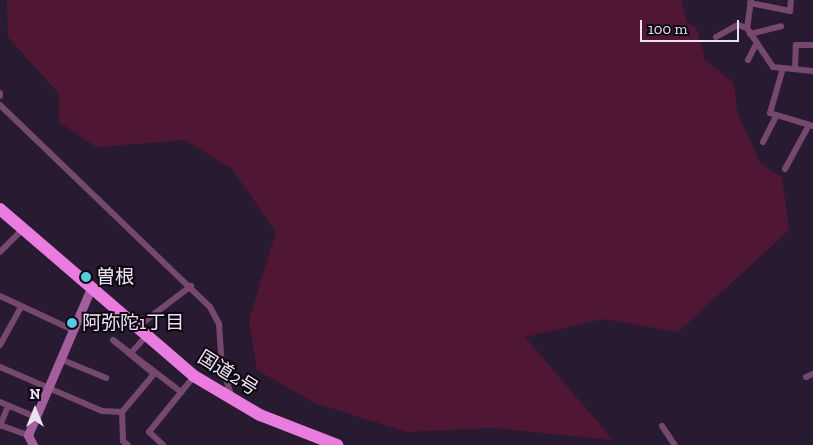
<!DOCTYPE html>
<meta charset="utf-8">
<style>
body{margin:0}
#map{position:relative;width:813px;height:445px;overflow:hidden;background:#281a31;font-family:"Zilla Slab","Noto Sans JP",serif}
div>[style]{position:absolute}
.green>*{inset:0;background:#501735}
.street>*{height:6px;margin:-3px;padding:0 3px;transform-origin:3px;border-radius:3px;background:#75496f}
.secondary>*{height:9px;margin:-4.5px;padding:0 4.5px;transform-origin:4.5px;border-radius:4.5px;background:#a45e9c}
.highway>*{height:12px;margin:-6px;padding:0 6px;transform-origin:6px;border-radius:6px;background:#ea7bdf}
.dots>*{width:14px;height:14px;translate:-50% -50%;box-sizing:border-box;border:2px solid #0d0712;border-radius:50%}
span{translate:-50% -50%;white-space:nowrap;text-align:center;line-height:1.15;-webkit-text-stroke:4px #0d0712;paint-order:stroke}
.poi-label{font-size:19px;color:#ebe2f2}
.left{translate:0 -50%;text-align:left}
.street-label{font-size:19px;color:#ebe2f2}
.north{position:absolute;left:10px;top:385px;width:50px;height:50px;-webkit-text-stroke:4px #0d0712;paint-order:stroke;rotate:0deg;font-size:14px;font-weight:700;line-height:20px;text-align:center;color:#ebe2f2}
.north::after{content:'';display:block;margin:auto;width:18px;height:22px;background:#ebe2f2;clip-path:polygon(50% 0,100% 100%,50% 72%,0 100%)}
.scale{position:absolute;left:640px;top:20px;width:99px;height:22px;box-sizing:border-box;border:2px solid #ebe2f2;border-top:0;padding-left:6px;font-size:15px;line-height:18px;white-space:nowrap;color:#ebe2f2;-webkit-text-stroke:4px #0d0712;paint-order:stroke}
</style>
<div id="map">
<div class="green">
<i style="clip-path:polygon(7px 0,681px 0,687px 23px,696px 27px,705px 60px,734px 83px,737px 112px,761px 164px,782px 177px,789px 230px,678px 332px,604px 319px,525px 337px,613px 440px,494px 428px,407px 432px,315px 403px,257px 370px,249px 320px,276px 232px,232px 169px,185px 140px,96px 147px,59px 122px,59px 94px,8px 37px)"></i>
</div>
<div class="street">
<i style="left:751px;top:0;width:28px;rotate:98deg"></i>
<i style="left:747px;top:28px;width:47px;rotate:56.3deg"></i>
<i style="left:773px;top:67px;width:40px;rotate:5.7deg"></i>
<i style="left:750px;top:3px;width:41px;rotate:11.3deg"></i>
<i style="left:790px;top:11px;width:11px;rotate:-85deg"></i>
<i style="left:750px;top:34px;width:32px;rotate:-14deg"></i>
<i style="left:716px;top:37px;width:25px;rotate:-29deg"></i>
<i style="left:738px;top:25px;width:9px;rotate:18deg"></i>
<i style="left:748px;top:60px;width:16px;rotate:-63deg"></i>
<i style="left:783px;top:68px;width:47px;rotate:106.1deg"></i>
<i style="left:770px;top:113px;width:45px;rotate:16.8deg"></i>
<i style="left:795px;top:69px;width:24px;rotate:-88deg"></i>
<i style="left:796px;top:45px;width:17px"></i>
<i style="left:0;top:93px;width:3px;rotate:90deg"></i>
<i style="left:0;top:105px;width:291px;rotate:43.9deg"></i>
<i style="left:210px;top:307px;width:19px;rotate:62deg"></i>
<i style="left:219px;top:324px;width:43px;rotate:86deg"></i>
<i style="left:222px;top:367px;width:32px;rotate:72deg"></i>
<i style="left:763px;top:142px;width:30px;rotate:-63deg"></i>
<i style="left:785px;top:169px;width:50px;rotate:-61.4deg"></i>
<i style="left:0;top:252px;width:33px;rotate:-45deg"></i>
<i style="left:0;top:296px;width:81px;rotate:25deg"></i>
<i style="left:137px;top:327px;width:68px;rotate:-37.2deg"></i>
<i style="left:0;top:345px;width:43px;rotate:-61.1deg"></i>
<i style="left:130px;top:354px;width:24px;rotate:-48deg"></i>
<i style="left:60px;top:359px;width:50px;rotate:22.4deg"></i>
<i style="left:0;top:367px;width:111px;rotate:23.3deg"></i>
<i style="left:102px;top:411px;width:20px;rotate:3deg"></i>
<i style="left:122px;top:412px;width:29px;rotate:88deg"></i>
<i style="left:123px;top:441px;width:6px;rotate:39deg"></i>
<i style="left:806px;top:377px;width:8px;rotate:-23deg"></i>
<i style="left:0;top:402px;width:38px;rotate:23deg"></i>
<i style="left:122px;top:412px;width:50px;rotate:-49.9deg"></i>
<i style="left:154px;top:374px;width:53px;rotate:-140.3deg"></i>
<i style="left:113px;top:340px;width:86px;rotate:37.4deg"></i>
<i style="left:0;top:425px;width:30px;rotate:20deg"></i>
<i style="left:0;top:426px;width:22px;rotate:-68deg"></i>
<i style="left:662px;top:426px;width:23px;rotate:56deg"></i>
<i style="left:163px;top:445px;width:19px;rotate:-137deg"></i>
<i style="left:149px;top:432px;width:67px;rotate:-51.1deg"></i>
</div>
<div class="secondary">
<i style="left:33px;top:445px;width:11px;rotate:-117deg"></i>
<i style="left:28px;top:435px;width:160px;rotate:-66.8deg"></i>
</div>
<div class="highway">
<i style="left:0;top:209px;width:256px;rotate:40.7deg"></i>
<i style="left:194px;top:376px;width:77px;rotate:30.6deg"></i>
<i style="left:260px;top:415px;width:83px;rotate:21.3deg"></i>
</div>
<div class="dots">
<i style="left:86px;top:277px;background:#55cadf"></i>
<i style="left:72px;top:323px;background:#55cadf"></i>
</div>
<div class="poi-label">
<span class="left" style="left:96px;top:277px">曽根</span>
<span class="left" style="left:82px;top:323px">阿弥陀1丁目</span>
</div>
<div class="street-label">
<span style="left:228px;top:373px;rotate:32deg">国道2号</span>
</div>
<div class="north">N</div>
<div class="scale">100 m</div>
</div>
